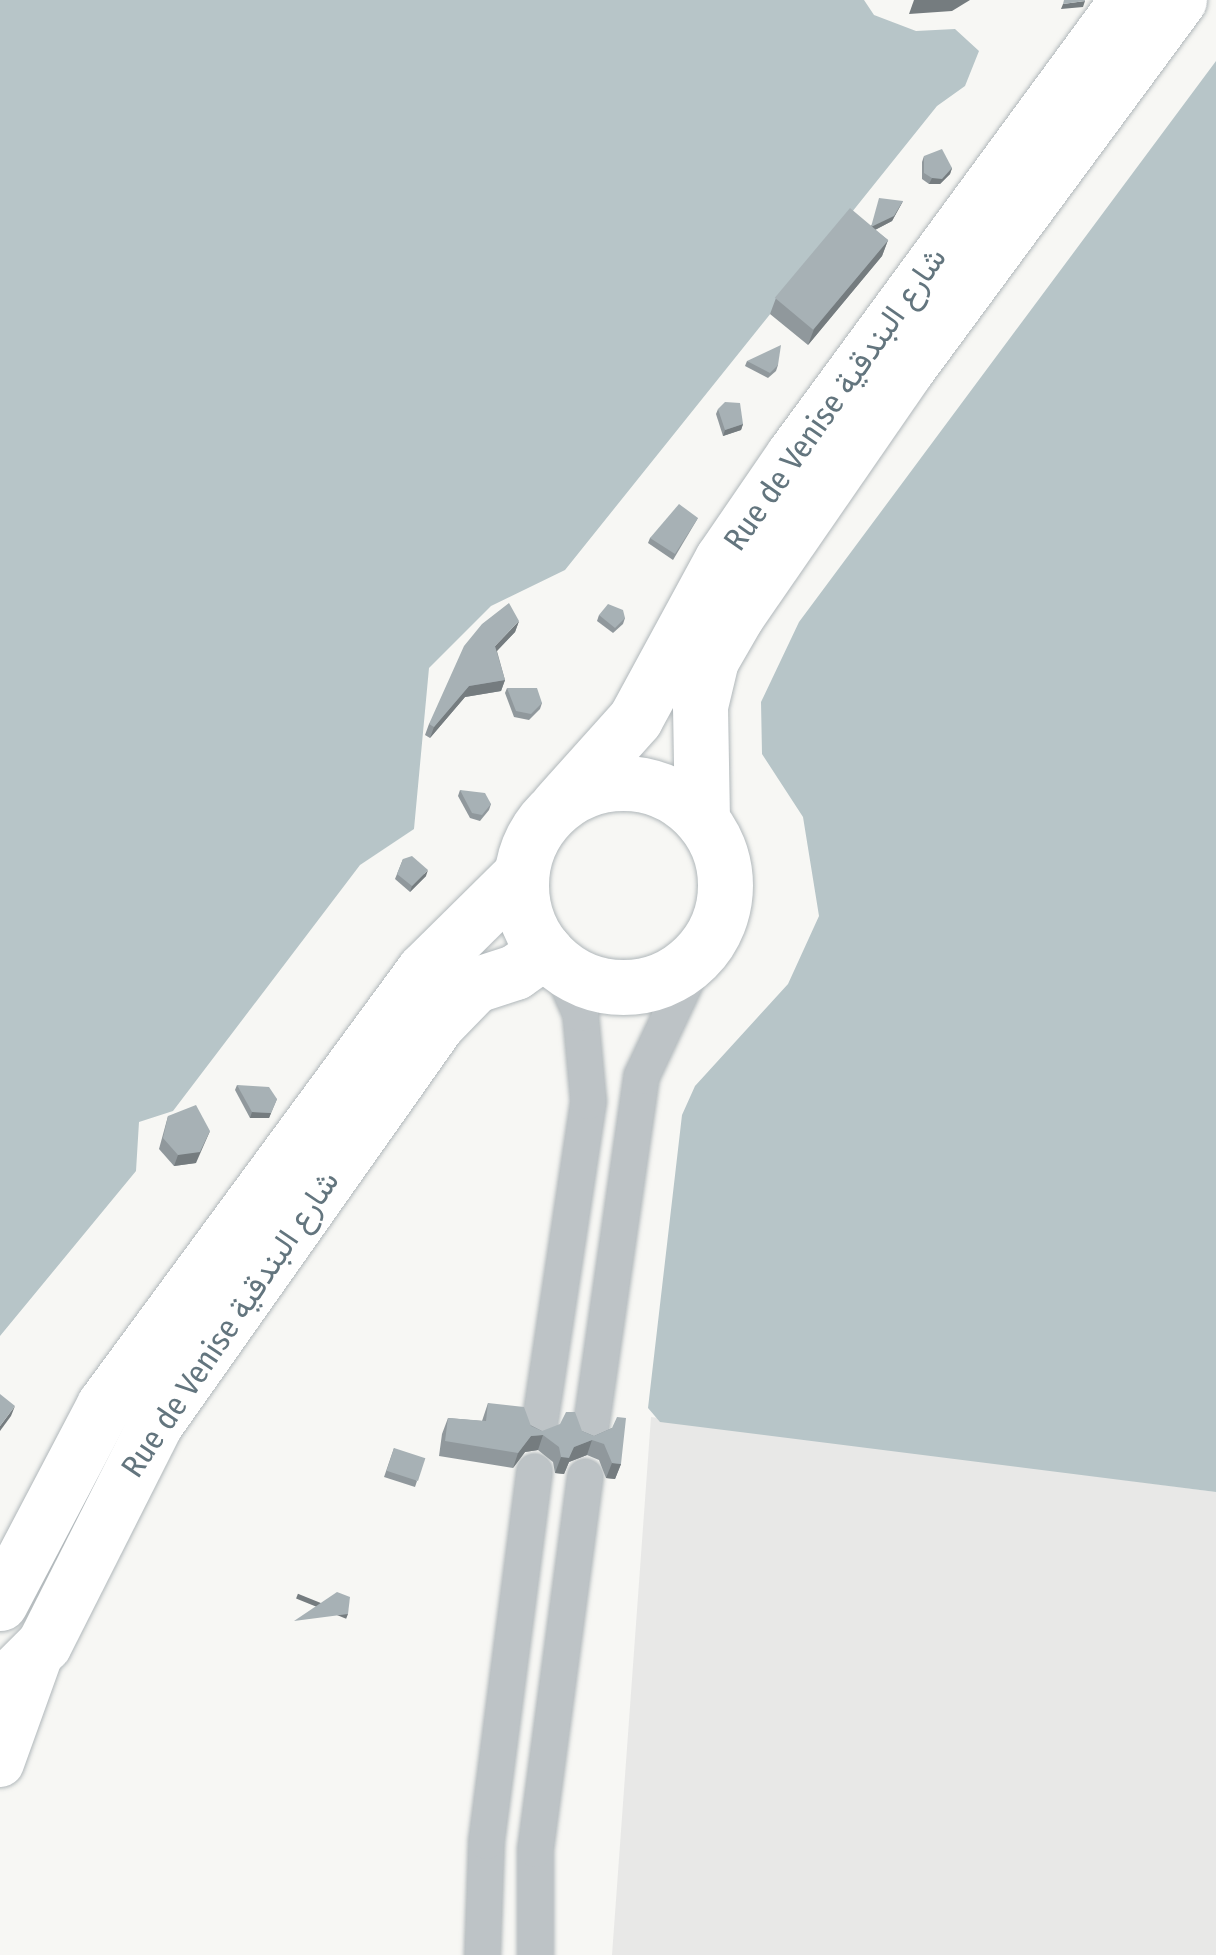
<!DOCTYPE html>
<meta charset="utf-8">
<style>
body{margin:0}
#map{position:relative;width:1216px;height:1955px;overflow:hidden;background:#f7f7f4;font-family:"Fira Sans Condensed",Vazirmatn,sans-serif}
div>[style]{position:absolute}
.built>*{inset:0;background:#e8e8e7}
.water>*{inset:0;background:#b7c5c8}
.roads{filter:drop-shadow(0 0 2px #b0b7ba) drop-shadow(0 0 2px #b0b7ba)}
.minor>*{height:35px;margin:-17.5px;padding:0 17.5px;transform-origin:17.5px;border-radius:17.5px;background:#bdc3c6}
.secondary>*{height:48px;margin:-24px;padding:0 24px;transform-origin:24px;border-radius:24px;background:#fff}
.primary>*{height:55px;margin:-27.5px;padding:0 27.5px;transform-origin:27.5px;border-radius:27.5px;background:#fff}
.primary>.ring{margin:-27.5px;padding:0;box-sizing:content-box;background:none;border:55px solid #fff;border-radius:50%}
.wall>*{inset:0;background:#90989c}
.shaded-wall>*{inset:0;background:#757c7f;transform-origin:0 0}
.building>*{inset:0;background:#a7b1b5;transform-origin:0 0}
span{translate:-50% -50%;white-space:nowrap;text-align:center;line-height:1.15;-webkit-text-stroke:10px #fff;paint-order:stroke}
.street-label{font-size:32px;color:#63757e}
</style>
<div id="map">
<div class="built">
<i style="clip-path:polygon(651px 1417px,1216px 1492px,1216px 1955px,612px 1955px)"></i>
</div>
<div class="water">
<i style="clip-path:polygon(0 0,864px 0,874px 15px,916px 31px,955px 29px,979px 51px,965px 86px,937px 106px,565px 570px,491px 606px,429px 668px,414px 829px,360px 865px,173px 1111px,139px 1122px,136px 1171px,0 1336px)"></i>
<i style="clip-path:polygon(1216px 61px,1216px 1492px,660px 1422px,648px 1408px,682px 1115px,695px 1086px,788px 984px,819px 916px,803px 817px,762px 754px,761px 702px,799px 622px)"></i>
</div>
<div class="roads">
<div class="minor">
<i style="left:539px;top:1425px;width:328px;rotate:-81.4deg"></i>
<i style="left:588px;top:1101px;width:88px;rotate:-95.2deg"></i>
<i style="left:580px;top:1013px;width:54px;rotate:-114.2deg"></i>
<i style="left:590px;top:1430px;width:358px;rotate:-81.8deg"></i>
<i style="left:641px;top:1076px;width:136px;rotate:-64.8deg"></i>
<i style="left:482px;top:1955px;width:114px;rotate:-88deg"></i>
<i style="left:486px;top:1841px;width:373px;rotate:-82.6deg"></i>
<i style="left:535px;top:1955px;width:106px;rotate:-90deg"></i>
<i style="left:535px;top:1849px;width:376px;rotate:-82.4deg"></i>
</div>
<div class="secondary">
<i style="left:0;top:1763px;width:121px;rotate:-70.2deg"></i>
</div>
<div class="primary">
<i class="ring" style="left:521px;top:783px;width:149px;height:149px"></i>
<i style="left:557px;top:806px;width:117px;rotate:-48.1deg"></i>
<i style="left:635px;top:719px;width:182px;rotate:-61.5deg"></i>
<i style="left:722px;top:559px;width:127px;rotate:-55.6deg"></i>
<i style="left:794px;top:454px;width:563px;rotate:-53.74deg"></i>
<i style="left:702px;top:820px;width:114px;rotate:-91deg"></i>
<i style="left:700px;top:706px;width:47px;rotate:-76.6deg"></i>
<i style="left:711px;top:660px;width:52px;rotate:-60deg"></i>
<i style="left:737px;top:615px;width:298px;rotate:-55.4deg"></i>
<i style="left:906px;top:370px;width:460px;rotate:-53.6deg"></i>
<i style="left:0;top:1603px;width:224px;rotate:-62.3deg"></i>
<i style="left:104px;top:1405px;width:540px;rotate:-53.66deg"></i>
<i style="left:424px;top:970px;width:135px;rotate:-44.7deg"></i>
<i style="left:0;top:1688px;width:62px;rotate:-45deg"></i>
<i style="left:44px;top:1644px;width:246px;rotate:-63.2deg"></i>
<i style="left:155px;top:1424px;width:491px;rotate:-54.8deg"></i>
<i style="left:438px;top:1023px;width:53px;rotate:-45.8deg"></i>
<i style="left:475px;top:985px;width:42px;rotate:-18deg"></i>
<i style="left:515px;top:972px;width:37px;rotate:-35deg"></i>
</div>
</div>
<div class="wall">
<i style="clip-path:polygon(924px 156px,952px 168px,950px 174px,940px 184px,929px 184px,922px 179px,922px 162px)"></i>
<i style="clip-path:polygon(903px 201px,892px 221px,875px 230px,888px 240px,882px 256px,808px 345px,770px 314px,776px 298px)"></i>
<i style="clip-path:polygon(747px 361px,778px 365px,776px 371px,768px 378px,745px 366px)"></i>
<i style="clip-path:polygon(718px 409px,743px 424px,741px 430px,723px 436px,716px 414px)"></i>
<i style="clip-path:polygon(698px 518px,673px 560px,648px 543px,650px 538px)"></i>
<i style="clip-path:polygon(599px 615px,625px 618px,623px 624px,613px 633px,597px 621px)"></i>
<i style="clip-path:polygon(519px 621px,515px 632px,497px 651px,505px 680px,501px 691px,465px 697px,430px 738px,425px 735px,429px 724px)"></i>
<i style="clip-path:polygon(507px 688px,542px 703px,540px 709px,529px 720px,514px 717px,505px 693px)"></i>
<i style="clip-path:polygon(460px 790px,491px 804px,489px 810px,480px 821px,470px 818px,458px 796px)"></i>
<i style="clip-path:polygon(403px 859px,426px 876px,410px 892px,395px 879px)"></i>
<i style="clip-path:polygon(237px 1085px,277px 1099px,269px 1118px,250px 1118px,235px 1090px)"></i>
<i style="clip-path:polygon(168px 1116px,196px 1163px,174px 1166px,159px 1149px)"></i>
<i style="clip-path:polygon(488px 1403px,542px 1431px,582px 1431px,594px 1436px,612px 1428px,621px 1464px,615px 1479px,606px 1478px,599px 1460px,587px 1455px,569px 1462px,564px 1474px,555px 1473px,553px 1462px,538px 1450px,525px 1452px,513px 1468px,439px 1456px,442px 1434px,448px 1418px,482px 1421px)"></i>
<i style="clip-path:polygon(394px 1448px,417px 1481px,415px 1487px,384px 1477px)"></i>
</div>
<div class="shaded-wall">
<i style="clip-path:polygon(914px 0,970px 0,952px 11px,909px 14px)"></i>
<i style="clip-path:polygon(1085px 1px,1083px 7px,1061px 9px,1063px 4px)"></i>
<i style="clip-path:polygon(952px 168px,950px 174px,940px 184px,929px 184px,932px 178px)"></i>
<i style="clip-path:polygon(903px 201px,892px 221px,869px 233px,871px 227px)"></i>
<i style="clip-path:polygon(888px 240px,882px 256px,808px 345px,814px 329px)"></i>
<i style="clip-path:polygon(743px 424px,741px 430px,723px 436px,725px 430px)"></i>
<i style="clip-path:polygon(519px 621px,515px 632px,491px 657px,495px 646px)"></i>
<i style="clip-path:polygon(505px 680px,501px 691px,465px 697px,430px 738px,434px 727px,469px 686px)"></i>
<i style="clip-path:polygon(428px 870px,426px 876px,410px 892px,412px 886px)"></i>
<i style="clip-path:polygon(252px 1112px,271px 1113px,269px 1118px,250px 1118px)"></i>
<i style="clip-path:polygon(210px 1131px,196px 1163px,174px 1166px,178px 1155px)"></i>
<i style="clip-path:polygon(15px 1406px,11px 1416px,0 1431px,0 1426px)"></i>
<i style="clip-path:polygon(543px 1435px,538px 1450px,525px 1452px,513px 1468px,518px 1453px,531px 1436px)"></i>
<i style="clip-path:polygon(592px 1440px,587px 1455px,569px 1462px,564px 1474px,555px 1473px,561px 1457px,574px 1447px)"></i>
<i style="clip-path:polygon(612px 1463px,621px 1464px,615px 1479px,606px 1478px)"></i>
<i style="left:348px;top:1614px;width:5px;height:54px;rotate:112deg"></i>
</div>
<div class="building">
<i style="clip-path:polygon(1064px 0,1085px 0,1085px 1px,1063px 4px)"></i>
<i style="clip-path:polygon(942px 149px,952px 168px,942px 179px,932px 178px,924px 173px,924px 156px)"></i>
<i style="clip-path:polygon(879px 198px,903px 201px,894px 216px,871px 227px)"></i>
<i style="left:850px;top:208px;width:50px;height:117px;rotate:40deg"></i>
<i style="clip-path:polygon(781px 345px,778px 365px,770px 373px,747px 361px)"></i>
<i style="clip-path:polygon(725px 402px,740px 403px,743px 424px,725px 430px,718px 409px)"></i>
<i style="clip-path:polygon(679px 504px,698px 518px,675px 554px,650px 538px)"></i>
<i style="clip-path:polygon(509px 603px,519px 621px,495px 646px,505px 680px,469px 686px,434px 727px,429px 724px,464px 646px,482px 624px)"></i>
<i style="clip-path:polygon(608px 604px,623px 610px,625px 618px,615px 628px,599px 615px)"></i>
<i style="clip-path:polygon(507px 688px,537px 688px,542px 703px,531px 714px,516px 711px)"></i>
<i style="clip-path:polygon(460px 790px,485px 793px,491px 804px,482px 815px,472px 813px)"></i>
<i style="clip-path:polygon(412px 856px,428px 870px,412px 886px,397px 874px,403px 859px)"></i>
<i style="clip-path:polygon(237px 1085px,269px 1087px,277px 1099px,271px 1113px,252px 1112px)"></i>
<i style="clip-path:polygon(196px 1105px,210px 1131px,200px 1152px,178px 1155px,163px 1138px,168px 1116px)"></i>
<i style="clip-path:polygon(0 1394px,15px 1406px,0 1426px)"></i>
<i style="clip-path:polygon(488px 1403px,524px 1407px,531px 1426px,542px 1431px,560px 1424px,566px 1412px,575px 1412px,582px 1431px,594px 1436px,612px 1428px,617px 1417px,626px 1418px,621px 1464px,612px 1463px,604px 1444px,592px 1440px,574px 1447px,569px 1458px,561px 1457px,559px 1447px,543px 1435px,531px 1436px,518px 1453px,445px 1441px,448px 1418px,486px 1421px)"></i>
<i style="left:394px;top:1448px;width:33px;height:24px;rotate:18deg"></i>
<i style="clip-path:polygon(337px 1592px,350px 1597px,348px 1614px,294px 1621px)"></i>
</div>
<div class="street-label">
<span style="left:835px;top:399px;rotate:-55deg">Rue de Venise شارع البندقية</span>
<span style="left:230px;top:1324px;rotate:-56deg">Rue de Venise شارع البندقية</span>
</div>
</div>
